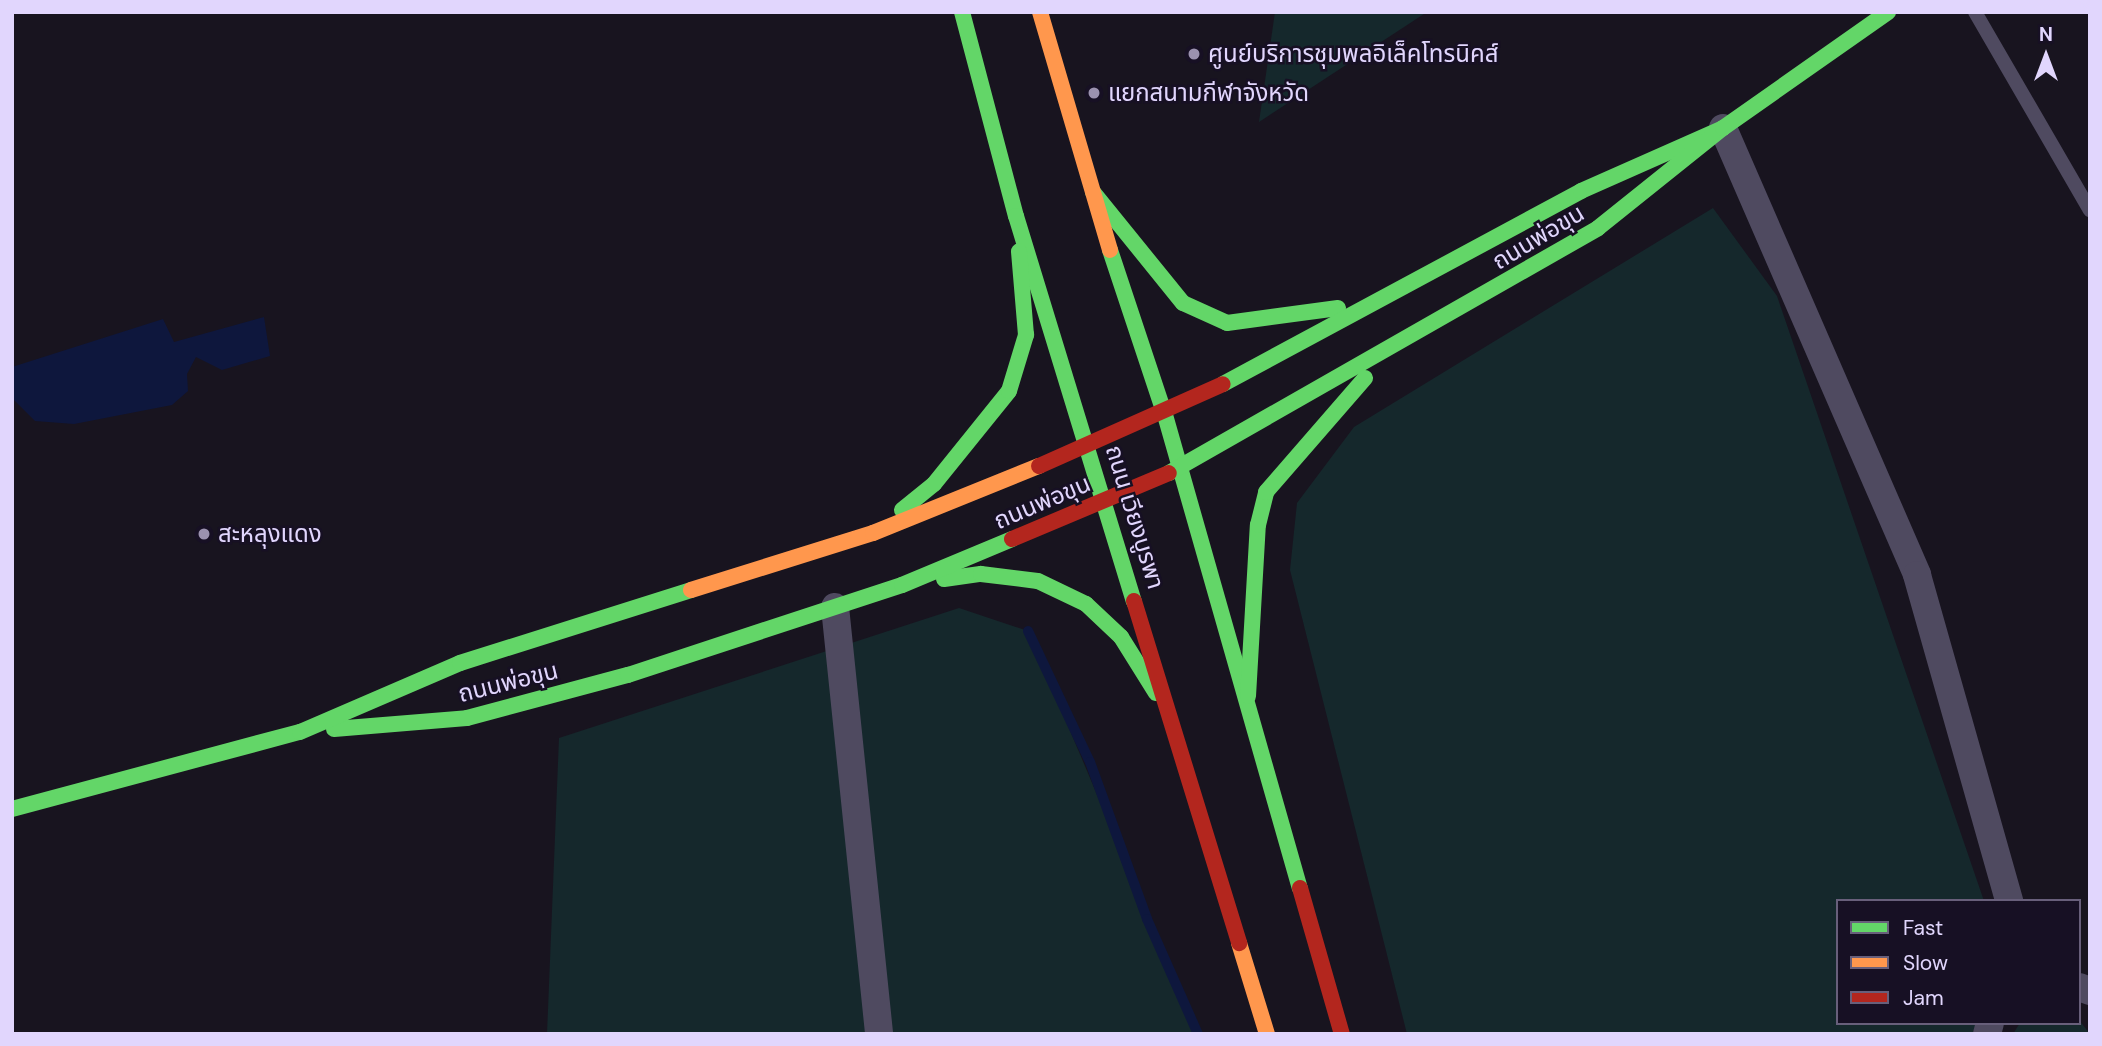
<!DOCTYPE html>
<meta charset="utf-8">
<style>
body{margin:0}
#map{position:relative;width:2102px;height:1046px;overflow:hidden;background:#18141f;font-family:"DM Sans","Noto Sans Thai",sans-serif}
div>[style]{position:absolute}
.green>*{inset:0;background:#15282c}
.water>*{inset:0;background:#0e173d}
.stream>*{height:10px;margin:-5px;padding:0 5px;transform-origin:5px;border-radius:5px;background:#0e173d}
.lane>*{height:14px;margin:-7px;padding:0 7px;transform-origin:7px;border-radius:7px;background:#4f4a60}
.street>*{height:28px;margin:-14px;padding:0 14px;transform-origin:14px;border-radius:14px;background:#4f4a60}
.fast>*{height:16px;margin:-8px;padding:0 8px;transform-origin:8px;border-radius:8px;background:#63d668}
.slow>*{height:16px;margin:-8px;padding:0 8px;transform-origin:8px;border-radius:8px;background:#ff974d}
.jam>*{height:16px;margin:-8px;padding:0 8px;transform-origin:8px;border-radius:8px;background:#b3261e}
.dots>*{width:19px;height:19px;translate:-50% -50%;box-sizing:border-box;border:4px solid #171024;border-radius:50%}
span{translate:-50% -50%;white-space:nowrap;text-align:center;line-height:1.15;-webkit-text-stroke:5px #171024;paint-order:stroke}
.poi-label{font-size:24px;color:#e1d6fd}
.left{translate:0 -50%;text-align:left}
.street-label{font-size:24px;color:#e1d6fd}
.frame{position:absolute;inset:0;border:14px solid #e1d6fd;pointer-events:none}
.legend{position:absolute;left:1836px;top:899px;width:245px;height:126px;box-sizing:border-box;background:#171024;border:2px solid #685f7b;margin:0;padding:9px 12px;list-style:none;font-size:21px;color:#e1d6fd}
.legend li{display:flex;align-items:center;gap:14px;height:35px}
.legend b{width:35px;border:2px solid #685f7b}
.north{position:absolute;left:2011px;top:21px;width:70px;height:70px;-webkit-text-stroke:5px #171024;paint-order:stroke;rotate:0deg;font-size:19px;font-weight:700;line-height:28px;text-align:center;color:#e1d6fd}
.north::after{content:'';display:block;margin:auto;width:24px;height:32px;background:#e1d6fd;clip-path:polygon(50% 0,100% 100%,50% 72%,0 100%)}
</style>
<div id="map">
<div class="green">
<i style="clip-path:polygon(1275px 12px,1427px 12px,1259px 122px)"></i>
<i style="clip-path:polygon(1713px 208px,1777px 296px,1984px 901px,1838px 901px,1838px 1023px,1977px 1023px,1972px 1034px,1407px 1034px,1290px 570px,1297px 503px,1354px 427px)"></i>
<i style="clip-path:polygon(959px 608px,1028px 631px,1198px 1034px,547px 1034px,559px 738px)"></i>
<i style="clip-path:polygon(2079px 1020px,2090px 1034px,2013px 1034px,2020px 1023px)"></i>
</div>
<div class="water">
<i style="clip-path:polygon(264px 317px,270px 356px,222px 370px,196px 357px,187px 374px,188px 391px,172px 405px,74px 424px,35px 421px,12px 398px,12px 367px,163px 319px,174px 342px)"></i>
</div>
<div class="stream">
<i style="left:1028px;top:631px;width:145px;rotate:64.7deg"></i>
<i style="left:1090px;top:762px;width:167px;rotate:70deg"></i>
<i style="left:1147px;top:919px;width:126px;rotate:66.1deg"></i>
</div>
<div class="lane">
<i style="left:1975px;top:12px;width:229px;rotate:59.9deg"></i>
</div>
<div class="street">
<i style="left:1723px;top:128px;width:487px;rotate:66.5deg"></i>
<i style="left:1917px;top:575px;width:339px;rotate:74.2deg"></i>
<i style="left:835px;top:607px;width:429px;rotate:84.1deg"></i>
<i style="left:2079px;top:987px;width:12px;rotate:20deg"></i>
<i style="left:1987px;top:1034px;width:11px;rotate:-75deg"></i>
</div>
<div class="fast">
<i style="left:962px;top:12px;width:211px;rotate:75.2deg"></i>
<i style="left:1016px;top:216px;width:403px;rotate:73deg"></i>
<i style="left:1093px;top:192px;width:143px;rotate:51deg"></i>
<i style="left:1183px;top:303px;width:48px;rotate:24.4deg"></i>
<i style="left:1227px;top:323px;width:112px;rotate:-7.7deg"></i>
<i style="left:1110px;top:250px;width:174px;rotate:71.6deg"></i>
<i style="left:1165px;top:415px;width:492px;rotate:74.1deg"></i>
<i style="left:1223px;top:384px;width:407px;rotate:-28.3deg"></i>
<i style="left:1581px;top:191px;width:155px;rotate:-23.9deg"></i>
<i style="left:1169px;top:473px;width:494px;rotate:-29.7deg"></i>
<i style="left:1598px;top:228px;width:160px;rotate:-38.7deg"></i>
<i style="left:1723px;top:128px;width:202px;rotate:-35.1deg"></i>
<i style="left:902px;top:510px;width:41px;rotate:-39.1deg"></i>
<i style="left:934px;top:484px;width:119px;rotate:-51.1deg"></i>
<i style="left:1009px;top:391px;width:59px;rotate:-73.1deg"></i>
<i style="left:1026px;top:335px;width:84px;rotate:-94.8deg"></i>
<i style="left:944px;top:579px;width:37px;rotate:-8deg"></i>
<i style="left:981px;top:574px;width:57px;rotate:7deg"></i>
<i style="left:1038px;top:581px;width:53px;rotate:25.6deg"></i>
<i style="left:1086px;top:604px;width:48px;rotate:43.3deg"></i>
<i style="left:1121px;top:637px;width:66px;rotate:58deg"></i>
<i style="left:1248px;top:696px;width:171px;rotate:-86.7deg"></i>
<i style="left:1258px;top:525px;width:34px;rotate:-76deg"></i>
<i style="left:1266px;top:492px;width:151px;rotate:-49deg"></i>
<i style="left:334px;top:729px;width:133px;rotate:-4.7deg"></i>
<i style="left:467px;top:718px;width:167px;rotate:-15deg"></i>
<i style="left:628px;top:675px;width:288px;rotate:-18.2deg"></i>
<i style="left:902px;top:585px;width:119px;rotate:-22.7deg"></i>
<i style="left:12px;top:809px;width:298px;rotate:-15deg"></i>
<i style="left:300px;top:732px;width:174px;rotate:-23.3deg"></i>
<i style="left:460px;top:663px;width:242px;rotate:-17.5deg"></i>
</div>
<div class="slow">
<i style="left:1040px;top:12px;width:248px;rotate:73.6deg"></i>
<i style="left:691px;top:590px;width:191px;rotate:-17.4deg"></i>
<i style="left:873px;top:533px;width:179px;rotate:-22deg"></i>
<i style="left:1239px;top:943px;width:95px;rotate:72.9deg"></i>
</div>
<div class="jam">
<i style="left:1039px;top:466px;width:201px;rotate:-24deg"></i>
<i style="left:1012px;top:539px;width:170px;rotate:-22.8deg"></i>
<i style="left:1134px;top:601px;width:358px;rotate:72.9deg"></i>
<i style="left:1300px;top:888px;width:152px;rotate:74deg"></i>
</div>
<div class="dots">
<i style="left:1194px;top:54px;background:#9b92af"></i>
<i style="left:1094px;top:93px;background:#9b92af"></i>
<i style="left:204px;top:534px;background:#9b92af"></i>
</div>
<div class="poi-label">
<span class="left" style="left:1208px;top:54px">ศูนย์บริการชุมพลอิเล็คโทรนิคส์</span>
<span class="left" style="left:1108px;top:93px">แยกสนามกีฬาจังหวัด</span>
<span class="left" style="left:218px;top:534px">สะหลุงแดง</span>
</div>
<div class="street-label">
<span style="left:1538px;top:237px;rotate:-31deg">ถนนพ่อขุน</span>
<span style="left:1042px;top:502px;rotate:-23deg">ถนนพ่อขุน</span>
<span style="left:1135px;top:517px;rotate:73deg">ถนน เวียงบูรพา</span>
<span style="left:508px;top:682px;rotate:-14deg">ถนนพ่อขุน</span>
</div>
<div class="frame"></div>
<ul class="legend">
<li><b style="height:9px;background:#63d668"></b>Fast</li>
<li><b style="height:9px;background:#ff974d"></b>Slow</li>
<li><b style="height:9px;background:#b3261e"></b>Jam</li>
</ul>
<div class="north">N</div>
</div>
